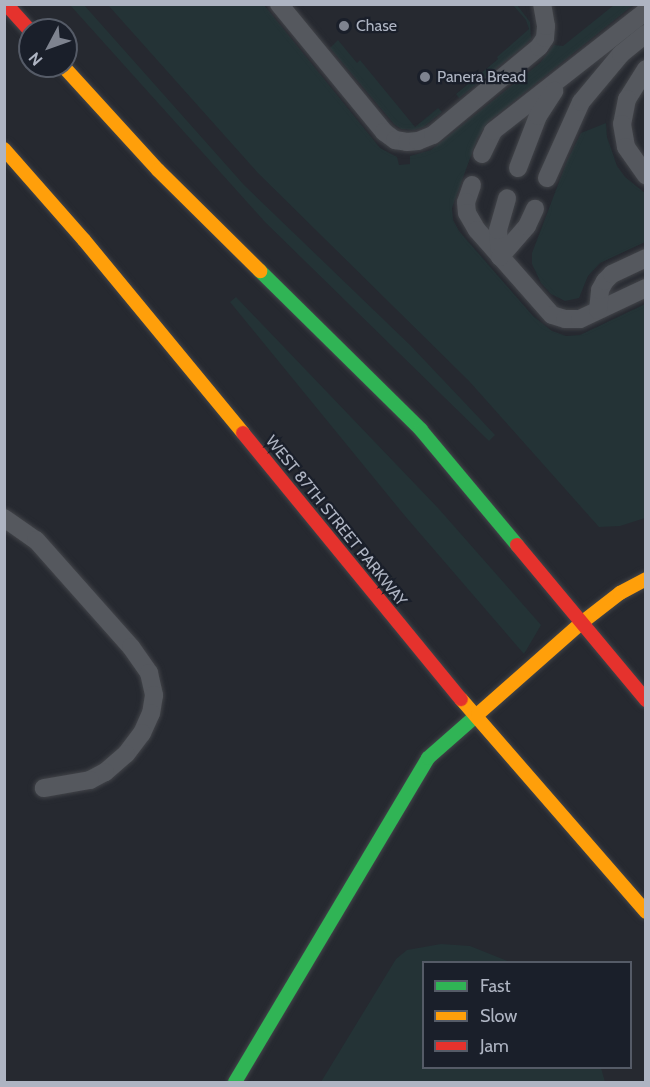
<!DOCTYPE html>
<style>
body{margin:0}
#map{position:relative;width:650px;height:1087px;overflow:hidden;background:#262930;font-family:Cabin,sans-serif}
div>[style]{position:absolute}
.green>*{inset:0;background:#243336}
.roads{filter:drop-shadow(0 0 2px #424449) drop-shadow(0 0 2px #424449)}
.lane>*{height:18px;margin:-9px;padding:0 9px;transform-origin:9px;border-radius:9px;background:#55585e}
.fast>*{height:14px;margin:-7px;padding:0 7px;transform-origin:7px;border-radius:7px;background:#30b455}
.slow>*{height:14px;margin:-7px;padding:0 7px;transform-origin:7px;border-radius:7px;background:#ff9f0a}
.jam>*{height:14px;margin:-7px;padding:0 7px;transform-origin:7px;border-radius:7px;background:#e5322d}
.dots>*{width:16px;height:16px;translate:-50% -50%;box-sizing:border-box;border:3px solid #1a1f2a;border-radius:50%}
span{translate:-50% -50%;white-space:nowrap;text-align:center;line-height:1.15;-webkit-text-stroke:4.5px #1a1f2a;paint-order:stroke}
.poi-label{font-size:16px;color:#aeb4c2}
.left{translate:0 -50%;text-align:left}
.street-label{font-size:16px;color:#aeb4c2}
.frame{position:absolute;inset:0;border:6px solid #aeb4c2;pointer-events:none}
.legend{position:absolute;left:422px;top:961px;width:210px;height:108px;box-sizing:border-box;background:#1a1f2a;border:2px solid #555b67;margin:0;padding:8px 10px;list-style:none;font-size:18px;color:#aeb4c2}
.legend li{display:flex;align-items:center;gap:12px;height:30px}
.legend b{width:30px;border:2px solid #555b67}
.north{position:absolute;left:18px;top:18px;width:60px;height:60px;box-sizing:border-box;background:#1a1f2a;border:2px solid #555b67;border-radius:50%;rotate:229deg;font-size:16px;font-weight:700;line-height:24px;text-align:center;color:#aeb4c2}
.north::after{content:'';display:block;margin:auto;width:21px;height:27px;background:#7e838f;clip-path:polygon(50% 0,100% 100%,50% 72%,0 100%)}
</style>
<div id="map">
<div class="green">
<i style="clip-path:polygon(70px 5px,84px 5px,244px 185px,410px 345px,481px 420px,495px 435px,489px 441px,265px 222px)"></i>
<i style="clip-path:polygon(108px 5px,264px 5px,380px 148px,397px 157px,399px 165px,410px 164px,410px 156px,431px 150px,540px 63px,554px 45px,563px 46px,614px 5px,633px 5px,488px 122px,477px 139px,452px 208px,453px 220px,459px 231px,533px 316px,552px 331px,566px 336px,580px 335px,645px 304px,645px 518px,620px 526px,599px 527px,469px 381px,258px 173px)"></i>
<i style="clip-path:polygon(513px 5px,517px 5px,530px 22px,531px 38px,524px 46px,459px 98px,456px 94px,498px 59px,497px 57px,529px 29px,526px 20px)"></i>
<i style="clip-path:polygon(338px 40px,357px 63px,360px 60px,415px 127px,438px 108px,442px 112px,423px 127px,414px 130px,401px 129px,394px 124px,330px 48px)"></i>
<i style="clip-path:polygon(606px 123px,607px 137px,617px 166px,625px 177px,645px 193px,645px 242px,600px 263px,588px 276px,579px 298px,565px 301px,551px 294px,541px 283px,532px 264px,532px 253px,567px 161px,581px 133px)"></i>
<i style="clip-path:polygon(236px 297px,438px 508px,541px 625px,524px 654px,405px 516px,230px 302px)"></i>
<i style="clip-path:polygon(441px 944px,470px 946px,510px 962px,424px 962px,424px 1068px,601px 1068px,605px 1082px,321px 1082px,396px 959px,407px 950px)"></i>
</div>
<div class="roads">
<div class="lane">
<i style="left:279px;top:4px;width:166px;rotate:50.6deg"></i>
<i style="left:384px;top:132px;width:14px;rotate:36deg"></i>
<i style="left:395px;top:140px;width:12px;rotate:9deg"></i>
<i style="left:407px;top:142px;width:11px;rotate:-5deg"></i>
<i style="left:418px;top:141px;width:16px;rotate:-22deg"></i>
<i style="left:433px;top:135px;width:138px;rotate:-39.7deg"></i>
<i style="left:539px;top:47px;width:11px;rotate:-56deg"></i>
<i style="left:545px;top:38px;width:12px;rotate:-85deg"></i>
<i style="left:546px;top:26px;width:22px;rotate:-100deg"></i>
<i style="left:646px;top:69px;width:36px;rotate:122deg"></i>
<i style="left:627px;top:99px;width:25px;rotate:101deg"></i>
<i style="left:622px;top:124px;width:23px;rotate:80deg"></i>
<i style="left:626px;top:147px;width:35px;rotate:55deg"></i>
<i style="left:482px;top:154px;width:25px;rotate:-64deg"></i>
<i style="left:493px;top:131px;width:194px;rotate:-38.1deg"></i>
<i style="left:518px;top:168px;width:56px;rotate:-69deg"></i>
<i style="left:538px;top:116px;width:30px;rotate:-57deg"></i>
<i style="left:547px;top:178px;width:83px;rotate:-65.9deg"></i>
<i style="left:581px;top:102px;width:62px;rotate:-50.2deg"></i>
<i style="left:621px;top:54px;width:32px;rotate:-39deg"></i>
<i style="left:472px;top:185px;width:18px;rotate:109deg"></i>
<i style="left:466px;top:202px;width:11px;rotate:85deg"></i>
<i style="left:467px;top:213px;width:20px;rotate:60deg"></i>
<i style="left:477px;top:230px;width:113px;rotate:48.6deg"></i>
<i style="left:552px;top:315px;width:14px;rotate:17deg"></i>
<i style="left:565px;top:319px;width:15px"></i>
<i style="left:580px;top:319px;width:73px;rotate:-25.2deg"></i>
<i style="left:500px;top:257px;width:27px;rotate:-94deg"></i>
<i style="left:498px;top:230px;width:33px;rotate:-74deg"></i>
<i style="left:500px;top:257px;width:41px;rotate:-48.9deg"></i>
<i style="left:527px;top:226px;width:19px;rotate:-65deg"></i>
<i style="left:598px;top:310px;width:20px;rotate:-84deg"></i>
<i style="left:600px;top:290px;width:10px;rotate:-61deg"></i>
<i style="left:605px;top:281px;width:10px;rotate:-45deg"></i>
<i style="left:612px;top:274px;width:38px;rotate:-25deg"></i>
<i style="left:4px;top:518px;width:39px;rotate:35deg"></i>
<i style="left:36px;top:540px;width:143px;rotate:48.4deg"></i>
<i style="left:131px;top:647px;width:32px;rotate:55deg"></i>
<i style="left:149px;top:673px;width:23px;rotate:77deg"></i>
<i style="left:154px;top:695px;width:18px;rotate:99deg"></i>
<i style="left:151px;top:713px;width:22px;rotate:114deg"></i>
<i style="left:142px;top:733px;width:26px;rotate:127deg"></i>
<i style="left:126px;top:754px;width:28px;rotate:139deg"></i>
<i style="left:105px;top:772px;width:17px;rotate:152deg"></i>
<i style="left:90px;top:780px;width:47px;rotate:170.1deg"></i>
</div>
<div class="fast">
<i style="left:260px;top:271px;width:226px;rotate:44.6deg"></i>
<i style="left:421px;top:430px;width:150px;rotate:50.1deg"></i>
<i style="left:235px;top:1082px;width:377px;rotate:-59.2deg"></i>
<i style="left:428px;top:758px;width:67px;rotate:-41.3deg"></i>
</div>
<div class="slow">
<i style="left:63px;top:66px;width:141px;rotate:47.6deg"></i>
<i style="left:158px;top:170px;width:144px;rotate:44.7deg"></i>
<i style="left:4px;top:149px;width:121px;rotate:48.7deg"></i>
<i style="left:84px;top:240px;width:250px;rotate:50.5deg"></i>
<i style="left:461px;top:699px;width:282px;rotate:49deg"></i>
<i style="left:478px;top:714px;width:136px;rotate:-41.4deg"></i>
<i style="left:580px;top:624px;width:51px;rotate:-37.8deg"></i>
<i style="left:620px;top:593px;width:30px;rotate:-28deg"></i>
</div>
<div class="jam">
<i style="left:6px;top:4px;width:36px;rotate:48deg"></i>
<i style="left:243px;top:433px;width:344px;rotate:50.7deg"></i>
<i style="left:517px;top:545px;width:202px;rotate:50.2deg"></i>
</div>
</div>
<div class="dots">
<i style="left:344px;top:26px;background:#7e838f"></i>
<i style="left:425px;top:77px;background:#7e838f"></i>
</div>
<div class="poi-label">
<span class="left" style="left:356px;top:26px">Chase</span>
<span class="left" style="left:437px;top:77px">Panera Bread</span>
</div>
<div class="street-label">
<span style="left:336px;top:521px;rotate:51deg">WEST 87TH STREET PARKWAY</span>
</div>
<div class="frame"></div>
<ul class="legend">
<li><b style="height:8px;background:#30b455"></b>Fast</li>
<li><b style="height:8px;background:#ff9f0a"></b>Slow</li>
<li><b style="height:8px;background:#e5322d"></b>Jam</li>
</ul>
<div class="north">N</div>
</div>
